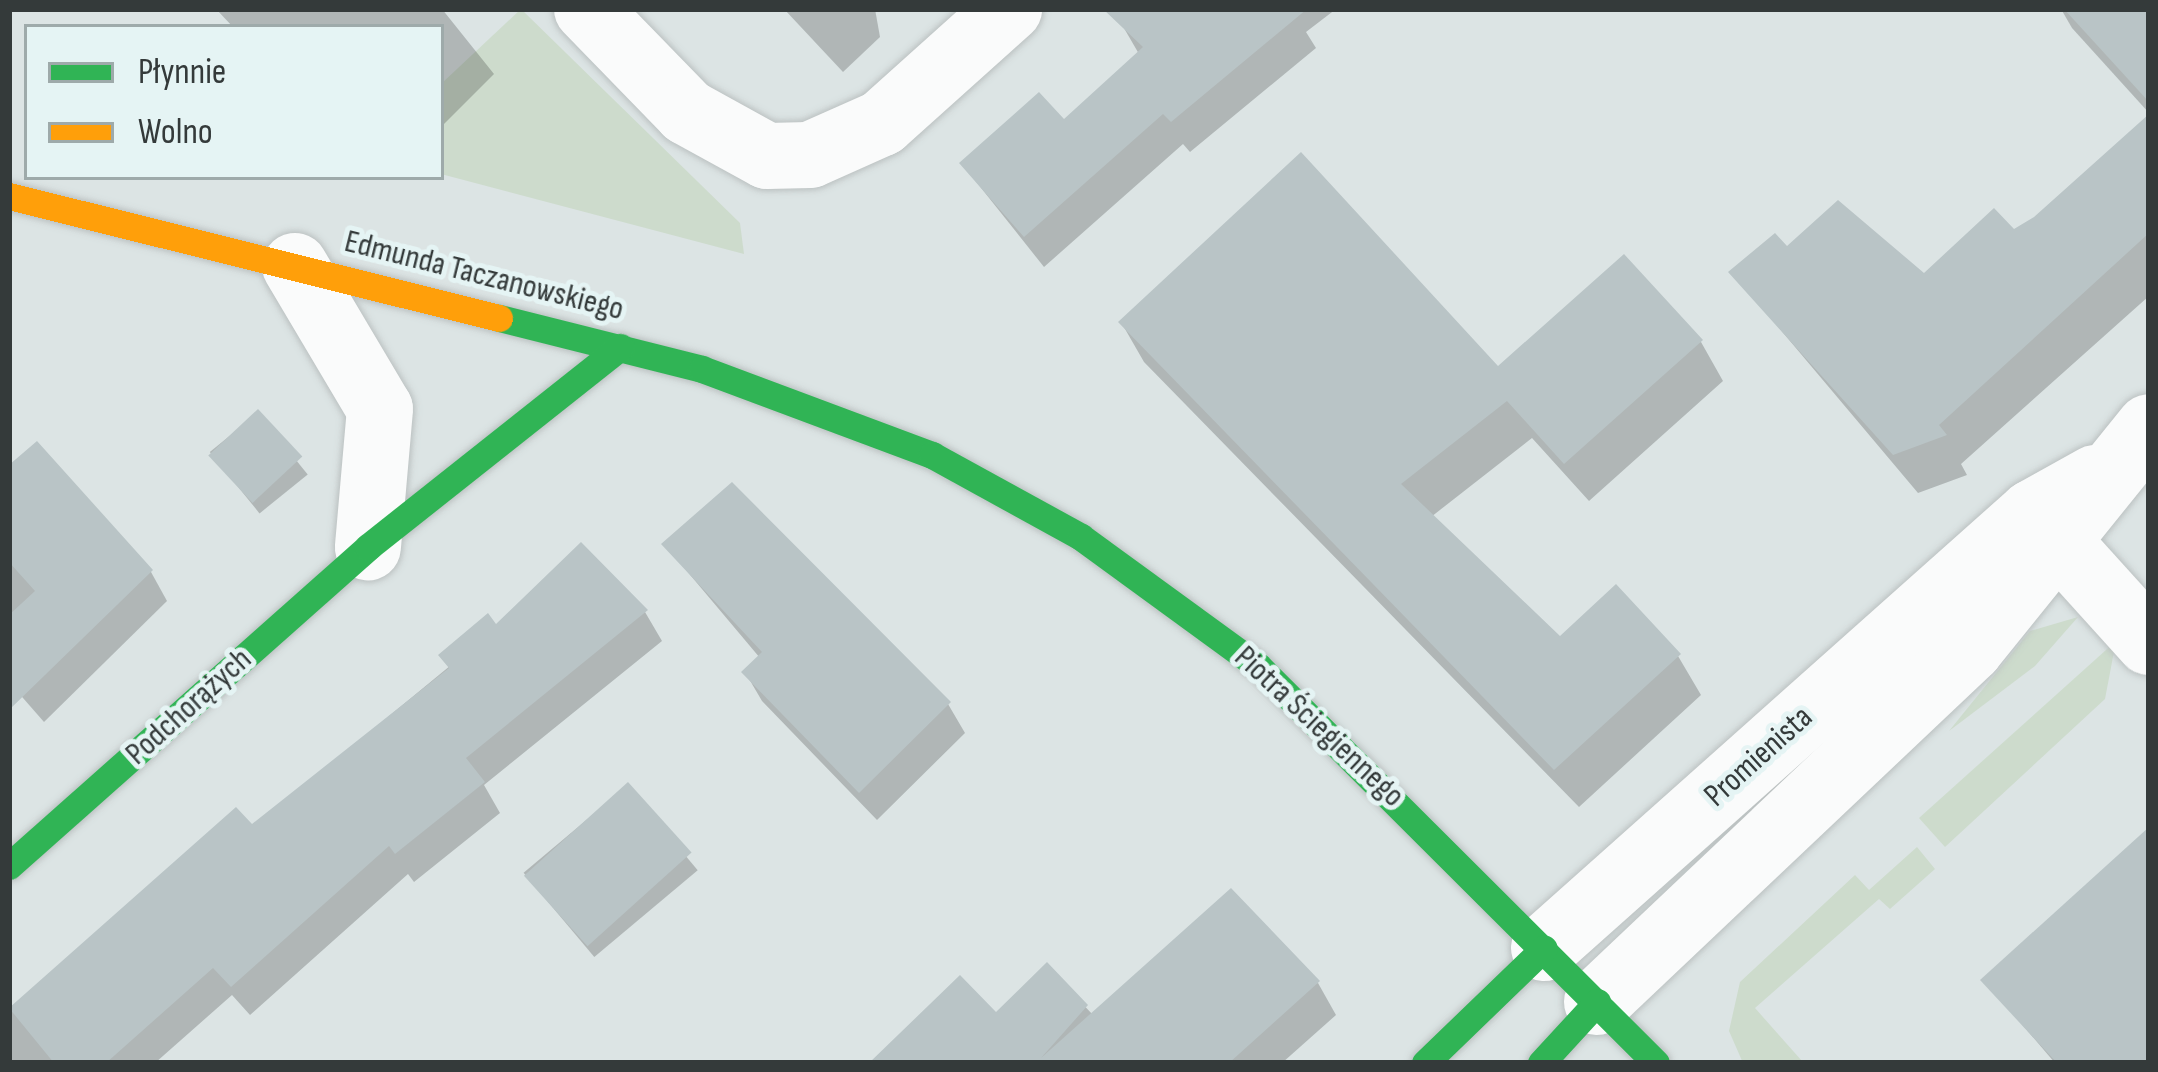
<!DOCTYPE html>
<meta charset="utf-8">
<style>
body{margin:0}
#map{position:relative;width:2158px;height:1072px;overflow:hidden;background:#dce4e4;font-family:"Sofia Sans Condensed",sans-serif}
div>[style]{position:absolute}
.green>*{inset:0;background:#cddbcc}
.shadow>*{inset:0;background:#0003;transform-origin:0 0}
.building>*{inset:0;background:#b9c4c6;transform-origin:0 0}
.roads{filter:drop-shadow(0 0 3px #bbc1c1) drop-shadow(0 0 3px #bbc1c1)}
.street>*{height:66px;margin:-33px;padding:0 33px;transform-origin:33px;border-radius:33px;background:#fafbfb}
.fast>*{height:27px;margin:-13.5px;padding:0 13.5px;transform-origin:13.5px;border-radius:13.5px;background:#30b455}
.slow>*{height:27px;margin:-13.5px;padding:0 13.5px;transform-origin:13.5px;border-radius:13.5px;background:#ff9f0a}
span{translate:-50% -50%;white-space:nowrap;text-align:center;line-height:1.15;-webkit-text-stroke:10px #e5f4f4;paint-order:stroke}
.street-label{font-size:33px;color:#343a3a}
.frame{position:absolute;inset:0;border:12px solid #343a3a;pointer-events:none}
.legend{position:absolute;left:24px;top:24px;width:420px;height:156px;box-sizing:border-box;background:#e5f4f4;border:3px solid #9eaaaa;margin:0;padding:15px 21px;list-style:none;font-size:36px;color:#343a3a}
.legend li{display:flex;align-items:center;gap:24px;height:60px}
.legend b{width:60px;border:3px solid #9eaaaa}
</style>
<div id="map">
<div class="green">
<i style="clip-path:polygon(521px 9px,740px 223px,744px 254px,441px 174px,441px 84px)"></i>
<i style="clip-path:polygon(2078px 617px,2035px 666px,1949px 731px,2030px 631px)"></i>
<i style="clip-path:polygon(2116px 641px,2105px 699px,1945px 847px,1919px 818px)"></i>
<i style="clip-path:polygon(1917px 847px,1935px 869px,1890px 909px,1879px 899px,1755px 1008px,1802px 1061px,1743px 1063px,1729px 1031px,1740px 982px,1855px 875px,1869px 890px)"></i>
</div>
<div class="shadow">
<i style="clip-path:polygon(216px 9px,442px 9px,494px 74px,441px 127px,441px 27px,233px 27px)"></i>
<i style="clip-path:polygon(784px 9px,875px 9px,880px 37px,843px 72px)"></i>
<i style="clip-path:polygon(1138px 9px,1336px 9px,1306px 32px,1316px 48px,1190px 152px,1183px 144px,1044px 267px,962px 164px,1064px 124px,1139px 54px,1121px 23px)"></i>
<i style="clip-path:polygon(2061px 9px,2149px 9px,2149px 113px,2072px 28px)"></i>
<i style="clip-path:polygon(2149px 118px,2149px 296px,1961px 464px,1967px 475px,1918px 493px,1732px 272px,1786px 250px,1924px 277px,2036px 220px)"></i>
<i style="clip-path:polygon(1121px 322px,1498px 370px,1701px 342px,1723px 381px,1589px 501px,1532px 438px,1431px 517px,1560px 640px,1678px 656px,1701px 695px,1579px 807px,1144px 362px)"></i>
<i style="left:258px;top:413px;width:79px;height:62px;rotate:51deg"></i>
<i style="clip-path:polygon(9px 469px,151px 572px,167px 601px,44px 722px,9px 682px)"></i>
<i style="clip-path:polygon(665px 545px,948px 704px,965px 733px,877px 820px,762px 701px,745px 672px,760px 658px)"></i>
<i style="clip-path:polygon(645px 612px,662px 641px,484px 785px,500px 813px,414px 882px,408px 874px,250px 1015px,232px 995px,155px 1063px,9px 1063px,9px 1012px,236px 811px,252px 829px,496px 628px)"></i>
<i style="left:627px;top:786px;width:110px;height:135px;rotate:50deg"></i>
<i style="clip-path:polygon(2149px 831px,2149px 1063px,2055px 1063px,1984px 980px)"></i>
<i style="clip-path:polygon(1047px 966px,1093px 1015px,1318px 983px,1336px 1015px,1282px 1063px,873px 1063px,996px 1016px)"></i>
</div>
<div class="building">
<i style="clip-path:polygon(1103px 9px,1307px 9px,1171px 122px,1163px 114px,1024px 237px,959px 163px,1039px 92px,1064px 119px,1143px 47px)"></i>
<i style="clip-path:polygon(2064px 9px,2149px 9px,2149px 102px)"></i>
<i style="clip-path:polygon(2149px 114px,2149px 233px,1939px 425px,1947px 435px,1893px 455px,1728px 272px,1775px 233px,1787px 246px,1838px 200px,1924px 273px,1994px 208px,2014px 229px,2034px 217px)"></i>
<i style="clip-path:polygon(1301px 152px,1498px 366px,1624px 254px,1703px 340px,1564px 464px,1507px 401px,1401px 484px,1560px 636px,1616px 584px,1681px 654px,1554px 770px,1118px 322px)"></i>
<i style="left:258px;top:409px;width:65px;height:68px;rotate:47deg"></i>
<i style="clip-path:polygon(37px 441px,153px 570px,9px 710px,9px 615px,35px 591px,9px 562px,9px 465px)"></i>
<i style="clip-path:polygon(732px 482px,951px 702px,859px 793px,741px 672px,762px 652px,661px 544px)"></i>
<i style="clip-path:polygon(581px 542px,648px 610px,466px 758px,485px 782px,395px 854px,389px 846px,231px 987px,213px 968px,106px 1063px,54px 1063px,9px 1008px,236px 807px,252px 824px,449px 668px,438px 655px,488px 613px,496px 624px)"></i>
<i style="left:628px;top:782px;width:95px;height:140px;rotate:48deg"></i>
<i style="clip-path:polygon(2149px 827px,2149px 1063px,2057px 1063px,1980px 980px)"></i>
<i style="clip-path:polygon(1231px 888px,1320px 981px,1229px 1063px,869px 1063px,960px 975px,996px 1012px,1047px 962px,1088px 1005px,1041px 1058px)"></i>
</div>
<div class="roads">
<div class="street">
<i style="left:587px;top:9px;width:144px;rotate:45.8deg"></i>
<i style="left:687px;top:112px;width:91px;rotate:28.8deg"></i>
<i style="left:767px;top:156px;width:43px;rotate:-1.3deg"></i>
<i style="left:810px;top:155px;width:79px;rotate:-24deg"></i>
<i style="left:882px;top:123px;width:171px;rotate:-41.9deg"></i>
<i style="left:295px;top:266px;width:166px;rotate:59.3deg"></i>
<i style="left:380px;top:409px;width:139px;rotate:95deg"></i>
<i style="left:2035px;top:516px;width:170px;rotate:47.9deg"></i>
<i style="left:1544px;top:948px;width:654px;rotate:-41.71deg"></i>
<i style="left:2032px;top:513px;width:72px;rotate:-29.1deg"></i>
<i style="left:1597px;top:1002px;width:514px;rotate:-43.42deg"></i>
<i style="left:1970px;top:649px;width:285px;rotate:-51.1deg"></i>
</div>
<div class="fast">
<i style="left:499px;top:318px;width:209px;rotate:14.1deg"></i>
<i style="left:702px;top:369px;width:246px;rotate:20.5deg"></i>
<i style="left:932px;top:455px;width:170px;rotate:28.8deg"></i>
<i style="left:1081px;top:537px;width:219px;rotate:36.1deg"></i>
<i style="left:1258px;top:666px;width:562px;rotate:44.93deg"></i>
<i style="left:9px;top:866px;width:480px;rotate:-41.6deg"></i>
<i style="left:368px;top:547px;width:322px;rotate:-38.4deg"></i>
<i style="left:1425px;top:1063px;width:165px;rotate:-44deg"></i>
<i style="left:1541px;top:1063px;width:83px;rotate:-47.4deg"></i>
</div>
<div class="slow">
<i style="left:9px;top:196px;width:505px;rotate:13.98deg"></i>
</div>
</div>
<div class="street-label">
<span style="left:484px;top:276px;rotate:14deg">Edmunda Taczanowskiego</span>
<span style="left:189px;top:707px;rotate:-42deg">Podchorążych</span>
<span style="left:1319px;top:727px;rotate:43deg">Piotra Ściegiennego</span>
<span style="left:1759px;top:757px;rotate:-42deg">Promienista</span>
</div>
<div class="frame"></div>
<ul class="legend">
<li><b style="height:15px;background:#30b455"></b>Płynnie</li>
<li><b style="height:15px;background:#ff9f0a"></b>Wolno</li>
</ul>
</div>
